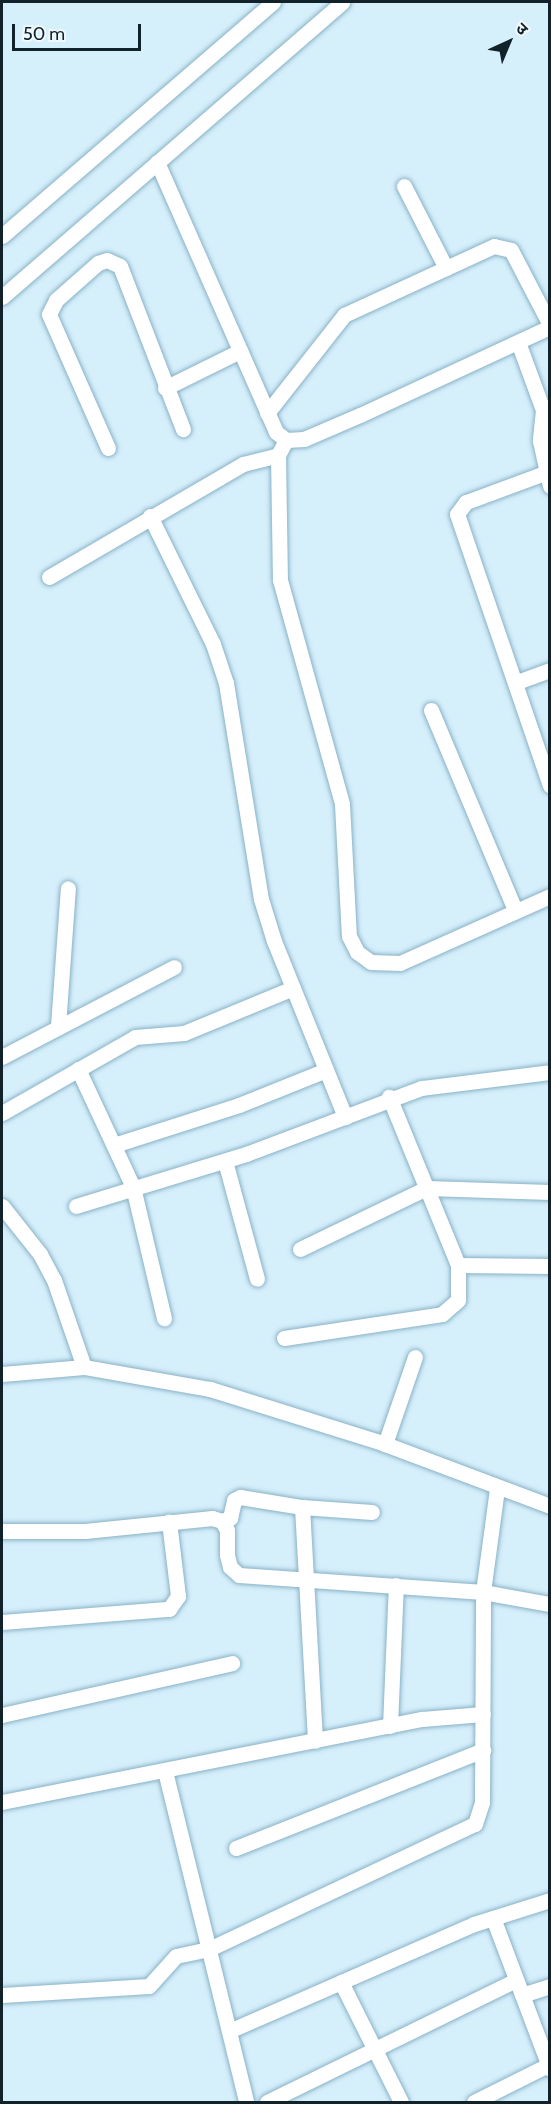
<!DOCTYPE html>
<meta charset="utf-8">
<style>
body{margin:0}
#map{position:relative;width:551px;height:2104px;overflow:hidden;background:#d5effb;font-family:Cabin,"Noto Sans Devanagari",sans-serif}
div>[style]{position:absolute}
.roads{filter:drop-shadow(0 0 2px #89b2c6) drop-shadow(0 0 2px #89b2c6)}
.minor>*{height:15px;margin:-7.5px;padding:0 7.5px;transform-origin:7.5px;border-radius:7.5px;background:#fff}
span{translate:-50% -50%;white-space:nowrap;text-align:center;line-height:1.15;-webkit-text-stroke:5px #f0f9fd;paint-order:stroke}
.frame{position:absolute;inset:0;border:3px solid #12222a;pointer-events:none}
.north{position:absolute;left:479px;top:12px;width:60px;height:60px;-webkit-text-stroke:4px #f0f9fd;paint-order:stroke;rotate:44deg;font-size:16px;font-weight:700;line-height:24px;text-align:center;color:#12222a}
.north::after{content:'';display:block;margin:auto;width:21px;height:27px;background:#12222a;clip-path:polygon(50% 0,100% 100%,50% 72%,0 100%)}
.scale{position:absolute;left:12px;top:24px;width:129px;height:27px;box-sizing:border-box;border:3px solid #12222a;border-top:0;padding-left:8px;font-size:18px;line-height:21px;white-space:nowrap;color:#12222a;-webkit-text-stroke:4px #f0f9fd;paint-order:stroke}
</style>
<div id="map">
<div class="roads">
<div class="minor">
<i style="left:157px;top:162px;width:295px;rotate:66.2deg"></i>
<i style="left:276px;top:432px;width:13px;rotate:39deg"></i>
<i style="left:286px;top:440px;width:18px;rotate:-3deg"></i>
<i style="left:304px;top:439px;width:61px;rotate:-23.2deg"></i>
<i style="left:360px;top:415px;width:209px;rotate:-24.9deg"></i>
<i style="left:404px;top:186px;width:92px;rotate:62.9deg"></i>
<i style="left:2px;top:236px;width:358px;rotate:-40.8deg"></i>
<i style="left:2px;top:297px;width:450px;rotate:-40.9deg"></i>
<i style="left:518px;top:342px;width:72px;rotate:69.8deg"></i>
<i style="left:543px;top:410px;width:31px;rotate:96deg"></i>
<i style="left:540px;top:441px;width:46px;rotate:77.5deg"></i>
<i style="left:165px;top:388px;width:84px;rotate:-26.3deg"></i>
<i style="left:267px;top:413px;width:125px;rotate:-51.8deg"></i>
<i style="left:344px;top:315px;width:165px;rotate:-24.7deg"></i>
<i style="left:494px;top:246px;width:17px;rotate:13deg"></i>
<i style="left:511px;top:250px;width:85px;rotate:62.5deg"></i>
<i style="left:286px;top:440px;width:17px;rotate:118deg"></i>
<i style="left:278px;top:455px;width:125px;rotate:89.1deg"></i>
<i style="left:280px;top:580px;width:232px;rotate:74.5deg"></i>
<i style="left:342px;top:804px;width:132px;rotate:87deg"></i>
<i style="left:349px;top:936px;width:18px;rotate:63deg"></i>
<i style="left:357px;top:952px;width:17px;rotate:36deg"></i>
<i style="left:371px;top:962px;width:29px;rotate:2deg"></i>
<i style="left:400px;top:963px;width:164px;rotate:-24.1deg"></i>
<i style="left:108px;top:448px;width:146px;rotate:-113.8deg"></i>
<i style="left:49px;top:314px;width:16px;rotate:-63deg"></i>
<i style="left:56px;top:300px;width:56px;rotate:-41.4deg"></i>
<i style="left:98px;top:263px;width:9px;rotate:-18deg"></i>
<i style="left:107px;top:260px;width:14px;rotate:25deg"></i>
<i style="left:120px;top:266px;width:175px;rotate:68.9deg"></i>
<i style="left:550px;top:471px;width:90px;rotate:159.7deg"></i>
<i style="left:466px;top:502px;width:15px;rotate:127deg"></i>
<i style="left:457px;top:514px;width:287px;rotate:71.1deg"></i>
<i style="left:150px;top:516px;width:143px;rotate:63.8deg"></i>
<i style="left:213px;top:644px;width:41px;rotate:71.6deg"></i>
<i style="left:226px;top:683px;width:219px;rotate:80.8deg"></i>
<i style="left:261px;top:899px;width:44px;rotate:72.8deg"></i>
<i style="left:274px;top:941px;width:190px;rotate:68deg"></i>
<i style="left:49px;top:577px;width:225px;rotate:-30.2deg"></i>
<i style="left:243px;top:464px;width:36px;rotate:-14deg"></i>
<i style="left:517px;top:682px;width:35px;rotate:-20deg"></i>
<i style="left:431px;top:710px;width:217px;rotate:67.2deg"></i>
<i style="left:58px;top:1026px;width:138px;rotate:-85.9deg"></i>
<i style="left:2px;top:1057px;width:194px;rotate:-27.6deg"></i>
<i style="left:78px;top:1069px;width:130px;rotate:65deg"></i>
<i style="left:133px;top:1187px;width:135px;rotate:76.7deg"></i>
<i style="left:2px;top:1113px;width:153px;rotate:-29.7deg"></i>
<i style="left:135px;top:1037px;width:49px;rotate:-4.7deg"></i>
<i style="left:184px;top:1033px;width:118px;rotate:-22.4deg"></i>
<i style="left:114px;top:1145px;width:131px;rotate:-17.7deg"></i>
<i style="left:239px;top:1105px;width:94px;rotate:-21.9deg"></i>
<i style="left:225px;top:1161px;width:122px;rotate:74.8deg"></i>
<i style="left:2px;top:1206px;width:61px;rotate:51.6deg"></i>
<i style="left:40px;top:1254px;width:30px;rotate:62deg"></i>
<i style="left:54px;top:1280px;width:92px;rotate:71deg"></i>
<i style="left:76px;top:1206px;width:178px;rotate:-17deg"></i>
<i style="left:246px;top:1154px;width:188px;rotate:-20.6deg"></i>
<i style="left:422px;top:1088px;width:129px;rotate:-7.1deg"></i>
<i style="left:300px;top:1249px;width:141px;rotate:-25.7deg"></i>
<i style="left:427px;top:1188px;width:123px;rotate:1.9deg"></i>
<i style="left:458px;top:1265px;width:92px;rotate:0.6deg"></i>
<i style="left:284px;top:1338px;width:160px;rotate:-8.6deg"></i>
<i style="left:442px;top:1314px;width:21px;rotate:-41deg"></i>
<i style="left:458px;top:1300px;width:35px;rotate:-90deg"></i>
<i style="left:458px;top:1265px;width:182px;rotate:-112.3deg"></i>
<i style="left:2px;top:1374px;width:82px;rotate:-4.9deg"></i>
<i style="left:84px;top:1367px;width:128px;rotate:9.9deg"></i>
<i style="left:210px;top:1389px;width:183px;rotate:17.4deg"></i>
<i style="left:385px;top:1444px;width:176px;rotate:20.6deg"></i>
<i style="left:385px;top:1444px;width:92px;rotate:-71deg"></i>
<i style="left:302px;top:1507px;width:234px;rotate:86.8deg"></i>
<i style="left:222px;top:1521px;width:9px;rotate:-21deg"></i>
<i style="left:230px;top:1518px;width:18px;rotate:-77deg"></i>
<i style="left:234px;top:1500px;width:7px;rotate:-27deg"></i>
<i style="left:240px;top:1497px;width:63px;rotate:9.2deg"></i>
<i style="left:302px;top:1507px;width:70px;rotate:4.1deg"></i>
<i style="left:2px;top:1531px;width:83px"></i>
<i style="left:85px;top:1531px;width:128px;rotate:-5.8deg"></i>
<i style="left:212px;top:1518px;width:10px;rotate:17deg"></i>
<i style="left:222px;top:1521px;width:10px;rotate:61deg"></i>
<i style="left:227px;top:1530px;width:25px;rotate:90deg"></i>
<i style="left:227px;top:1555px;width:12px;rotate:76deg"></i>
<i style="left:230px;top:1567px;width:12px;rotate:42deg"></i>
<i style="left:239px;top:1575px;width:245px;rotate:4deg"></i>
<i style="left:483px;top:1592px;width:68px;rotate:10.2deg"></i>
<i style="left:2px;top:1622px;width:168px;rotate:-4.5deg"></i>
<i style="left:169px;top:1609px;width:16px;rotate:-55deg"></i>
<i style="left:178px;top:1596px;width:75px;rotate:-96.9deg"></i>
<i style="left:2px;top:1715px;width:236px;rotate:-12.7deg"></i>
<i style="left:390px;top:1726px;width:141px;rotate:-87.6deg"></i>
<i style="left:165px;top:1771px;width:341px;rotate:76.2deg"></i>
<i style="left:2px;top:1802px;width:428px;rotate:-11.2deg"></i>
<i style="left:422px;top:1719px;width:61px;rotate:-4.7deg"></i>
<i style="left:236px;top:1848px;width:266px;rotate:-21.6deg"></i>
<i style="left:493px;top:1918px;width:161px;rotate:69.3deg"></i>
<i style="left:341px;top:1982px;width:134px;rotate:63.4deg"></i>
<i style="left:2px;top:1995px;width:147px;rotate:-3.5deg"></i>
<i style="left:149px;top:1986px;width:40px;rotate:-48deg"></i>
<i style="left:176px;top:1956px;width:34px;rotate:-12deg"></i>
<i style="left:209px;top:1949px;width:294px;rotate:-25.2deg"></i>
<i style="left:475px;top:1824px;width:23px;rotate:-72deg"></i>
<i style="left:482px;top:1802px;width:210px;rotate:-89.7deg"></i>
<i style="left:483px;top:1592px;width:104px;rotate:-82.3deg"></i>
<i style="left:522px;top:1995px;width:29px;rotate:-18deg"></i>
<i style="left:229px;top:2031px;width:267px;rotate:-23.6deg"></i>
<i style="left:474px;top:1924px;width:80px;rotate:-17.5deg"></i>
<i style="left:267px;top:2102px;width:277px;rotate:-26.1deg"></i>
<i style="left:474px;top:2102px;width:83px;rotate:-26.6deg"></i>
</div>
</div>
<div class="frame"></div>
<div class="north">उ</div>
<div class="scale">50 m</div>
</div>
